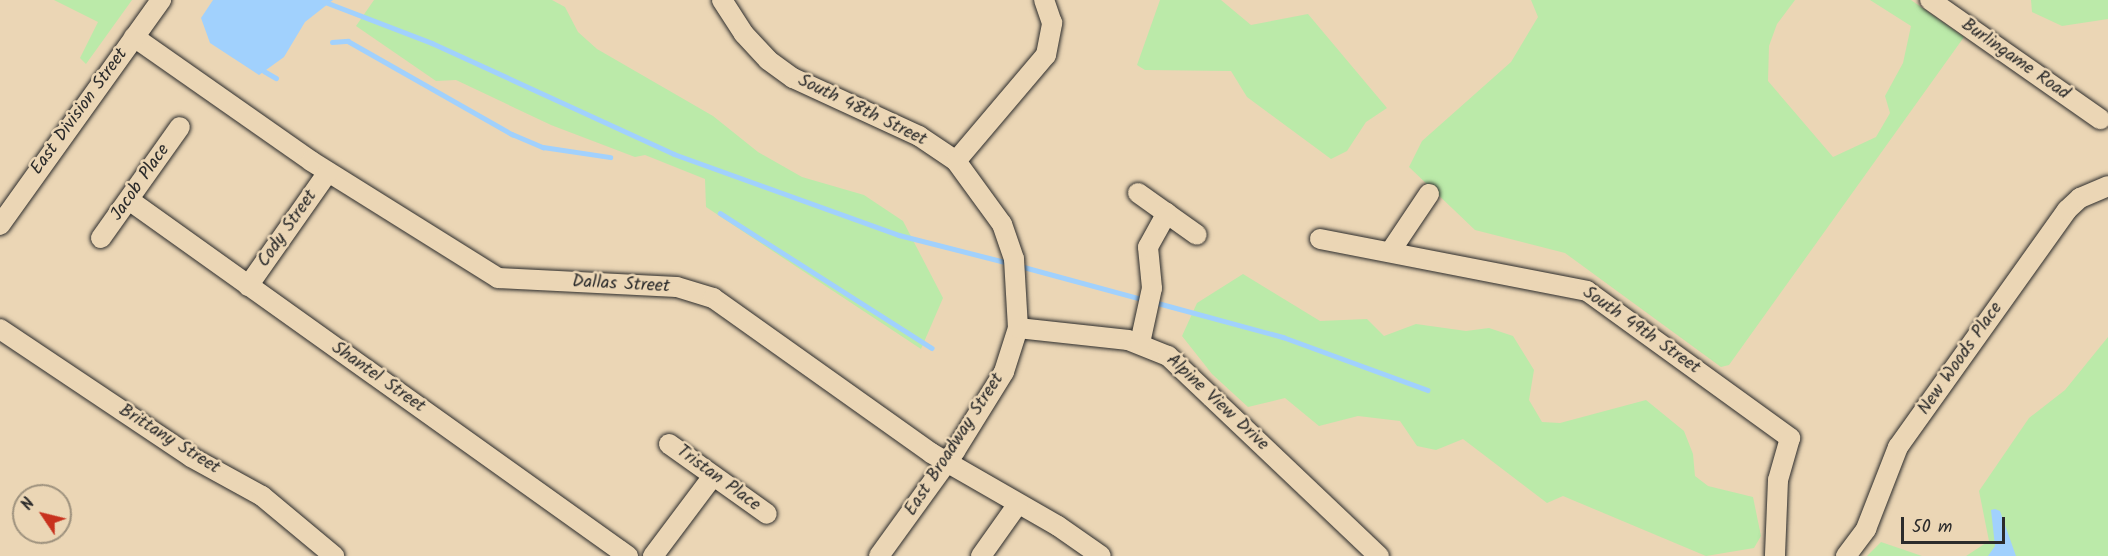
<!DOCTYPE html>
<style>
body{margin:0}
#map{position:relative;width:2108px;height:556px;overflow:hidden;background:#ebd6b5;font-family:Kalam,sans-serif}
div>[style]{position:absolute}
.green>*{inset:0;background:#bbeaa9}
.water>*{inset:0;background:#a1d1fd}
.stream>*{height:4.5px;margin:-2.25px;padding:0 2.25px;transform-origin:2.25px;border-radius:2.25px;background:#a1d1fd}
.roads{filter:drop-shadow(0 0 2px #2b2b2b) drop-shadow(0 0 2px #2b2b2b)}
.minor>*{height:20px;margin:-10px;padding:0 10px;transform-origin:10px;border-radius:10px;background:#ebd6b5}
span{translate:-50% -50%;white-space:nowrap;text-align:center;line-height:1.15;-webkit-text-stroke:5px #ebd6b5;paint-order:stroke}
.street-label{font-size:18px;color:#2b2b2b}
.north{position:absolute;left:12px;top:484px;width:60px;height:60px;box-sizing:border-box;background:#ebd6b5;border:2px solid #9e927e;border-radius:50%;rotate:305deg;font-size:16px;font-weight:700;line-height:24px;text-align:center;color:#2b2b2b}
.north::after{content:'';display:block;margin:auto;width:21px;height:27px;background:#c8321e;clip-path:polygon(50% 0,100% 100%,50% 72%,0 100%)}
.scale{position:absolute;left:1901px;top:517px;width:104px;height:27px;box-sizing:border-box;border:3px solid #2b2b2b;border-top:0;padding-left:8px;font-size:18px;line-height:21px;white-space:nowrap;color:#2b2b2b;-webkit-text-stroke:4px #ebd6b5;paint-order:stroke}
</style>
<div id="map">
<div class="green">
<i style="clip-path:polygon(54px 0,132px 0,86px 64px,80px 58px,98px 22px)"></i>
<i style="clip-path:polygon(374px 0,552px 0,565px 7px,578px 32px,597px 49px,713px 116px,758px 152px,802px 177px,864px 195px,903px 221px,943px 298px,921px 349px,706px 207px,705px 179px,645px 155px,635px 157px,551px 125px,456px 80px,436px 81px,356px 26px)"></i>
<i style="clip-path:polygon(1160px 0,1221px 0,1251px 25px,1308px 14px,1387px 108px,1366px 122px,1347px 151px,1331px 159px,1247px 97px,1231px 71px,1145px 70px,1137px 65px)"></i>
<i style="clip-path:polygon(1531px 0,1795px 0,1777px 24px,1769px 46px,1768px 81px,1833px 157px,1876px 137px,1890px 113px,1885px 96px,1903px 63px,1911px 26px,1870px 0,1911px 0,1964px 37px,1729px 365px,1721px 367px,1565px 253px,1475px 230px,1409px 167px,1422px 141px,1511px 62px,1538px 17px)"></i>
<i style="clip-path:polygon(2031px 0,2108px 0,2108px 19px,2062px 26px,2032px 12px)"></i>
<i style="clip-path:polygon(1243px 274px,1320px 321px,1367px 319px,1384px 336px,1416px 324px,1466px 331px,1489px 328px,1513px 336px,1534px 370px,1529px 400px,1542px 422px,1560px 423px,1646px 400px,1684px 431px,1693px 454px,1695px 476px,1708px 486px,1753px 497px,1761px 536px,1754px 548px,1706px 556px,1563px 496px,1547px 503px,1463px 439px,1436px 450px,1417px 446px,1400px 421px,1358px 416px,1319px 426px,1285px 398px,1248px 407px,1212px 374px,1182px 336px,1197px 303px)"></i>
<i style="clip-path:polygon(2108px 337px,2108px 556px,1966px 556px,1989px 541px,1979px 491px,2029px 418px,2065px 390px)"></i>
<i style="clip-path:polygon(1881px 542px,1922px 556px,1867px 556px)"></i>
</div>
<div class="water">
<i style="clip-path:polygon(213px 0,333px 0,305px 22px,284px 57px,259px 75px,210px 43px,201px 18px)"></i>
<i style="clip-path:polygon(1995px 509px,2000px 511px,2016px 556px,1988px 556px,1995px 546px,1991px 510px)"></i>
</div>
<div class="stream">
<i style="left:320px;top:0;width:120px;rotate:21deg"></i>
<i style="left:432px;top:43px;width:266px;rotate:24.6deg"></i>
<i style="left:674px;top:154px;width:239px;rotate:19.8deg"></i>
<i style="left:899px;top:235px;width:114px;rotate:14.3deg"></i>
<i style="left:332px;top:42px;width:16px;rotate:-4deg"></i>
<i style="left:348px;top:41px;width:189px;rotate:29.6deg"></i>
<i style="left:512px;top:134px;width:34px;rotate:23deg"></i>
<i style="left:543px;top:147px;width:68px;rotate:8.5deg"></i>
<i style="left:264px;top:71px;width:14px;rotate:30deg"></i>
<i style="left:720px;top:213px;width:251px;rotate:32.5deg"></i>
<i style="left:1020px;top:266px;width:130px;rotate:15.2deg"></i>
<i style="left:1154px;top:302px;width:134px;rotate:15.2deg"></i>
<i style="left:1283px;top:337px;width:154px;rotate:20.1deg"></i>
</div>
<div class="roads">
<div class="minor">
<i style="left:722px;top:0;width:40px;rotate:57.1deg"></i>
<i style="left:744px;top:34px;width:35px;rotate:47deg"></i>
<i style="left:768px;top:60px;width:31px;rotate:36deg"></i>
<i style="left:793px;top:78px;width:139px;rotate:24.7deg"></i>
<i style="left:919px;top:136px;width:45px;rotate:34deg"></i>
<i style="left:956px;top:161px;width:78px;rotate:53.9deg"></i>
<i style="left:1002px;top:224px;width:37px;rotate:71deg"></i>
<i style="left:1014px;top:259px;width:69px;rotate:86.7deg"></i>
<i style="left:1018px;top:328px;width:46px;rotate:107.7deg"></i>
<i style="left:1004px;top:372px;width:93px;rotate:121.8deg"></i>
<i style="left:955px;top:451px;width:130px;rotate:125.9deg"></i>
<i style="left:1930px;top:0;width:208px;rotate:35deg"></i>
<i style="left:134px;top:37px;width:216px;rotate:35deg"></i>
<i style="left:311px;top:161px;width:221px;rotate:32deg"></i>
<i style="left:498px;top:278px;width:179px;rotate:2.9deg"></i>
<i style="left:677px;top:287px;width:38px;rotate:17deg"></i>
<i style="left:713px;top:298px;width:267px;rotate:35.4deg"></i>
<i style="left:931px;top:453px;width:146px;rotate:29.9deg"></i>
<i style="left:1058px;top:526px;width:52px;rotate:34.9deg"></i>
<i style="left:956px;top:161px;width:139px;rotate:-49.7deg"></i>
<i style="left:1046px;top:55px;width:33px;rotate:-79deg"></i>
<i style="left:1052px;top:23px;width:24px;rotate:-109deg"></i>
<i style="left:1138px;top:193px;width:72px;rotate:35.4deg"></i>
<i style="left:129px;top:200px;width:613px;rotate:35.51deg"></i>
<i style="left:0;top:225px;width:277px;rotate:-54.4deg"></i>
<i style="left:101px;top:238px;width:136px;rotate:-54.6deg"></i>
<i style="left:1320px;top:239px;width:272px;rotate:11deg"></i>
<i style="left:1587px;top:291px;width:251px;rotate:35.9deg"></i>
<i style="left:1790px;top:438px;width:44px;rotate:105.9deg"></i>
<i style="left:1778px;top:480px;width:76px;rotate:92.3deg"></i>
<i style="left:1390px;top:252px;width:70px;rotate:-56.1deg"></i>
<i style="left:248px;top:286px;width:139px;rotate:-54.9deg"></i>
<i style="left:1018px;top:328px;width:111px;rotate:6.2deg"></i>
<i style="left:1128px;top:340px;width:43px;rotate:21.8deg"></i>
<i style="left:1168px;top:356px;width:291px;rotate:43.5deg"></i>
<i style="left:0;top:329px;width:230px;rotate:33.8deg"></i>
<i style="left:191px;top:457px;width:81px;rotate:28.8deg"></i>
<i style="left:262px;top:496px;width:94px;rotate:39.8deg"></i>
<i style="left:1140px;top:343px;width:56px;rotate:-77.7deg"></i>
<i style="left:1152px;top:288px;width:41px;rotate:-95.6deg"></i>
<i style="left:1148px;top:247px;width:39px;rotate:-61deg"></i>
<i style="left:669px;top:444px;width:120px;rotate:35.5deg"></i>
<i style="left:653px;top:556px;width:100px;rotate:-53.1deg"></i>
<i style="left:981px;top:556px;width:64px;rotate:-54.6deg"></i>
<i style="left:1846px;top:556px;width:34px;rotate:-53deg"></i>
<i style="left:1866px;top:529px;width:88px;rotate:-68.7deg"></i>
<i style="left:1898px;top:447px;width:291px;rotate:-54.5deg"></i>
<i style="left:2067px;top:210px;width:18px;rotate:-43deg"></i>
<i style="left:2080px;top:198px;width:30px;rotate:-23deg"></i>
</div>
</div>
<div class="street-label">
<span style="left:2015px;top:60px;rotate:35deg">Burlingame Road</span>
<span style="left:862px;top:111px;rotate:26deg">South 48th Street</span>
<span style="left:80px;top:112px;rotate:-54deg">East Division Street</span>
<span style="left:141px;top:183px;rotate:-55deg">Jacob Place</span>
<span style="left:288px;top:229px;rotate:-55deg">Cody Street</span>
<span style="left:621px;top:285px;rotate:3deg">Dallas Street</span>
<span style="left:1641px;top:331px;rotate:35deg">South 49th Street</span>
<span style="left:1961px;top:359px;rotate:-55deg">New Woods Place</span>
<span style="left:378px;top:378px;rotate:35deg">Shantel Street</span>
<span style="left:1217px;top:403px;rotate:43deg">Alpine View Drive</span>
<span style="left:169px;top:440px;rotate:32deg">Brittany Street</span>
<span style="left:955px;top:445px;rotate:-57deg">East Broadway Street</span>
<span style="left:718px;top:479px;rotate:36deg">Tristan Place</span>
</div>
<div class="north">N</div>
<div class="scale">50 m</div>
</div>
